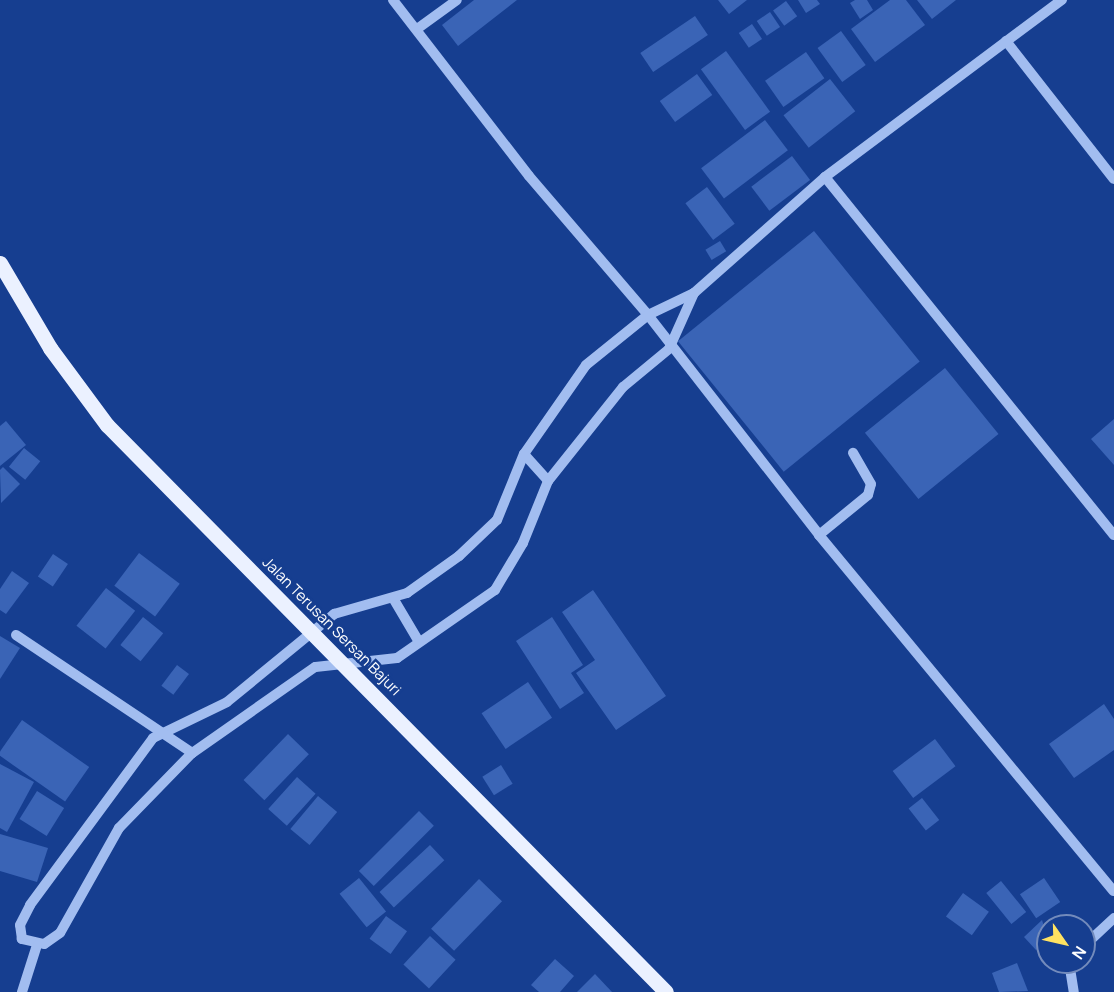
<!DOCTYPE html>
<style>
body{margin:0}
#map{position:relative;width:1114px;height:992px;overflow:hidden;background:#163e90;font-family:Manrope,sans-serif}
div>[style]{position:absolute}
.building>*{inset:0;background:#3a64b6;transform-origin:0 0}
.minor>*{height:10px;margin:-5px;padding:0 5px;transform-origin:5px;border-radius:5px;background:#a2bdf0}
.major>*{height:15px;margin:-7.5px;padding:0 7.5px;transform-origin:7.5px;border-radius:7.5px;background:#ebf1ff}
span{translate:-50% -50%;white-space:nowrap;text-align:center;line-height:1.15;-webkit-text-stroke:5px #163e90;paint-order:stroke}
.street-label{font-size:15px;color:#fff}
.north{position:absolute;left:1036px;top:914px;width:60px;height:60px;box-sizing:border-box;background:#163e90;border:2px solid #738bbc;border-radius:50%;rotate:124deg;font-size:16px;font-weight:700;line-height:24px;text-align:center;color:#fff}
.north::after{content:'';display:block;margin:auto;width:21px;height:27px;background:#ffe261;clip-path:polygon(50% 0,100% 100%,50% 72%,0 100%)}
</style>
<div id="map">
<div class="building">
<i style="clip-path:polygon(474px 0,517px 0,458px 46px,442px 25px)"></i>
<i style="clip-path:polygon(718px 0,747px 0,729px 14px)"></i>
<i style="clip-path:polygon(798px 0,817px 0,820px 4px,806px 13px)"></i>
<i style="clip-path:polygon(855px 0,867px 0,873px 10px,860px 19px,850px 3px)"></i>
<i style="clip-path:polygon(890px 0,906px 0,925px 25px,875px 62px,851px 29px)"></i>
<i style="clip-path:polygon(917px 0,956px 0,932px 19px)"></i>
<i style="left:786px;top:1px;width:19px;height:16px;rotate:54deg"></i>
<i style="left:770px;top:12px;width:18px;height:16px;rotate:56deg"></i>
<i style="left:695px;top:16px;width:23px;height:66px;rotate:56deg"></i>
<i style="left:752px;top:24px;width:18px;height:16px;rotate:56deg"></i>
<i style="left:841px;top:31px;width:42px;height:29px;rotate:54deg"></i>
<i style="left:726px;top:51px;width:75px;height:31px;rotate:54deg"></i>
<i style="left:806px;top:52px;width:32px;height:50px;rotate:55deg"></i>
<i style="left:697px;top:74px;width:26px;height:46px;rotate:54deg"></i>
<i style="left:830px;top:79px;width:41px;height:59px;rotate:52deg"></i>
<i style="left:765px;top:120px;width:38px;height:80px;rotate:53deg"></i>
<i style="left:792px;top:156px;width:30px;height:51px;rotate:53deg"></i>
<i style="left:707px;top:187px;width:46px;height:27px;rotate:53deg"></i>
<i style="left:814px;top:231px;width:168px;height:175px;rotate:51deg"></i>
<i style="left:720px;top:241px;width:12px;height:17px;rotate:59deg"></i>
<i style="left:945px;top:368px;width:85px;height:103px;rotate:51deg"></i>
<i style="clip-path:polygon(1114px 419px,1114px 465px,1091px 439px)"></i>
<i style="clip-path:polygon(6px 421px,26px 445px,0 466px,0 426px)"></i>
<i style="left:24px;top:448px;width:21px;height:24px;rotate:39deg"></i>
<i style="clip-path:polygon(3px 467px,20px 484px,1px 503px,0 470px)"></i>
<i style="left:139px;top:553px;width:51px;height:41px;rotate:37deg"></i>
<i style="left:53px;top:554px;width:18px;height:27px;rotate:34deg"></i>
<i style="clip-path:polygon(12px 571px,29px 583px,6px 614px,0 610px,0 589px)"></i>
<i style="left:106px;top:588px;width:37px;height:48px;rotate:38deg"></i>
<i style="clip-path:polygon(593px 590px,666px 696px,616px 730px,576px 673px,595px 660px,562px 612px)"></i>
<i style="left:143px;top:617px;width:26px;height:36px;rotate:39deg"></i>
<i style="clip-path:polygon(552px 617px,583px 665px,571px 673px,584px 693px,560px 709px,516px 641px)"></i>
<i style="clip-path:polygon(0 636px,20px 648px,0 679px)"></i>
<i style="left:177px;top:665px;width:15px;height:26px;rotate:37deg"></i>
<i style="left:528px;top:682px;width:43px;height:56px;rotate:56deg"></i>
<i style="clip-path:polygon(1104px 704px,1114px 719px,1114px 750px,1074px 778px,1049px 744px)"></i>
<i style="left:22px;top:720px;width:82px;height:42px;rotate:35deg"></i>
<i style="left:288px;top:734px;width:29px;height:64px;rotate:44deg"></i>
<i style="left:935px;top:739px;width:34px;height:53px;rotate:53deg"></i>
<i style="clip-path:polygon(0 764px,34px 782px,7px 832px,0 828px)"></i>
<i style="left:501px;top:765px;width:22px;height:22px;rotate:58deg"></i>
<i style="left:297px;top:777px;width:25px;height:43px;rotate:42deg"></i>
<i style="left:37px;top:791px;width:32px;height:33px;rotate:32deg"></i>
<i style="left:318px;top:796px;width:25px;height:43px;rotate:40deg"></i>
<i style="left:922px;top:798px;width:28px;height:17px;rotate:52deg"></i>
<i style="left:419px;top:811px;width:21px;height:85px;rotate:45deg"></i>
<i style="clip-path:polygon(0 834px,48px 848px,37px 882px,0 871px)"></i>
<i style="left:430px;top:845px;width:21px;height:69px;rotate:47deg"></i>
<i style="left:359px;top:878px;width:43px;height:25px;rotate:51deg"></i>
<i style="left:1044px;top:878px;width:29px;height:29px;rotate:56deg"></i>
<i style="left:479px;top:879px;width:32px;height:69px;rotate:44deg"></i>
<i style="left:1001px;top:881px;width:40px;height:19px;rotate:51deg"></i>
<i style="left:963px;top:893px;width:32px;height:29px;rotate:36deg"></i>
<i style="left:386px;top:916px;width:26px;height:28px;rotate:36deg"></i>
<i style="clip-path:polygon(1042px 920px,1048px 939px,1036px 950px,1024px 937px)"></i>
<i style="left:430px;top:936px;width:35px;height:39px;rotate:43deg"></i>
<i style="clip-path:polygon(555px 959px,574px 976px,560px 992px,539px 992px,531px 985px)"></i>
<i style="clip-path:polygon(1017px 963px,1028px 991px,999px 992px,992px 973px)"></i>
<i style="clip-path:polygon(595px 974px,612px 992px,577px 992px)"></i>
</div>
<div class="minor">
<i style="left:393px;top:0;width:222px;rotate:52.3deg"></i>
<i style="left:529px;top:176px;width:183px;rotate:49.4deg"></i>
<i style="left:648px;top:315px;width:279px;rotate:52.1deg"></i>
<i style="left:819px;top:535px;width:462px;rotate:50.4deg"></i>
<i style="left:417px;top:29px;width:49px;rotate:-35.9deg"></i>
<i style="left:1006px;top:41px;width:175px;rotate:52deg"></i>
<i style="left:825px;top:177px;width:460px;rotate:51.1deg"></i>
<i style="left:694px;top:293px;width:61px;rotate:114.1deg"></i>
<i style="left:669px;top:349px;width:60px;rotate:140.4deg"></i>
<i style="left:623px;top:387px;width:120px;rotate:128.6deg"></i>
<i style="left:548px;top:481px;width:67px;rotate:112deg"></i>
<i style="left:523px;top:543px;width:55px;rotate:120.8deg"></i>
<i style="left:495px;top:590px;width:119px;rotate:145.2deg"></i>
<i style="left:397px;top:658px;width:82px;rotate:173.7deg"></i>
<i style="left:315px;top:667px;width:150px;rotate:145deg"></i>
<i style="left:192px;top:753px;width:105px;rotate:134.2deg"></i>
<i style="left:119px;top:828px;width:120px;rotate:119.3deg"></i>
<i style="left:60px;top:933px;width:19px;rotate:145deg"></i>
<i style="left:44px;top:944px;width:23px;rotate:-167deg"></i>
<i style="left:22px;top:939px;width:14px;rotate:-98deg"></i>
<i style="left:20px;top:925px;width:22px;rotate:-63deg"></i>
<i style="left:30px;top:905px;width:207px;rotate:-53.6deg"></i>
<i style="left:153px;top:738px;width:82px;rotate:-25.9deg"></i>
<i style="left:227px;top:702px;width:139px;rotate:-39.4deg"></i>
<i style="left:334px;top:614px;width:76px;rotate:-16deg"></i>
<i style="left:407px;top:593px;width:64px;rotate:-35.4deg"></i>
<i style="left:459px;top:556px;width:52px;rotate:-43.5deg"></i>
<i style="left:497px;top:520px;width:71px;rotate:-67.8deg"></i>
<i style="left:524px;top:454px;width:108px;rotate:-55.1deg"></i>
<i style="left:586px;top:365px;width:80px;rotate:-38.9deg"></i>
<i style="left:648px;top:315px;width:51px;rotate:-25.6deg"></i>
<i style="left:694px;top:293px;width:175px;rotate:-41.5deg"></i>
<i style="left:825px;top:177px;width:296px;rotate:-36.8deg"></i>
<i style="left:524px;top:454px;width:36px;rotate:48deg"></i>
<i style="left:819px;top:535px;width:63px;rotate:-39.2deg"></i>
<i style="left:868px;top:495px;width:11px;rotate:-75deg"></i>
<i style="left:871px;top:484px;width:36px;rotate:-120deg"></i>
<i style="left:393px;top:598px;width:51px;rotate:59.4deg"></i>
<i style="left:16px;top:635px;width:212px;rotate:33.8deg"></i>
<i style="left:1084px;top:946px;width:41px;rotate:-43deg"></i>
<i style="left:1069px;top:962px;width:30px;rotate:81deg"></i>
<i style="left:22px;top:992px;width:49px;rotate:-72.3deg"></i>
</div>
<div class="major">
<i style="left:0;top:263px;width:99px;rotate:59.5deg"></i>
<i style="left:50px;top:348px;width:96px;rotate:53.5deg"></i>
<i style="left:107px;top:425px;width:796px;rotate:45.41deg"></i>
</div>
<div class="street-label">
<span style="left:332px;top:626px;rotate:45deg">Jalan Terusan Sersan Bajuri</span>
</div>
<div class="north">N</div>
</div>
